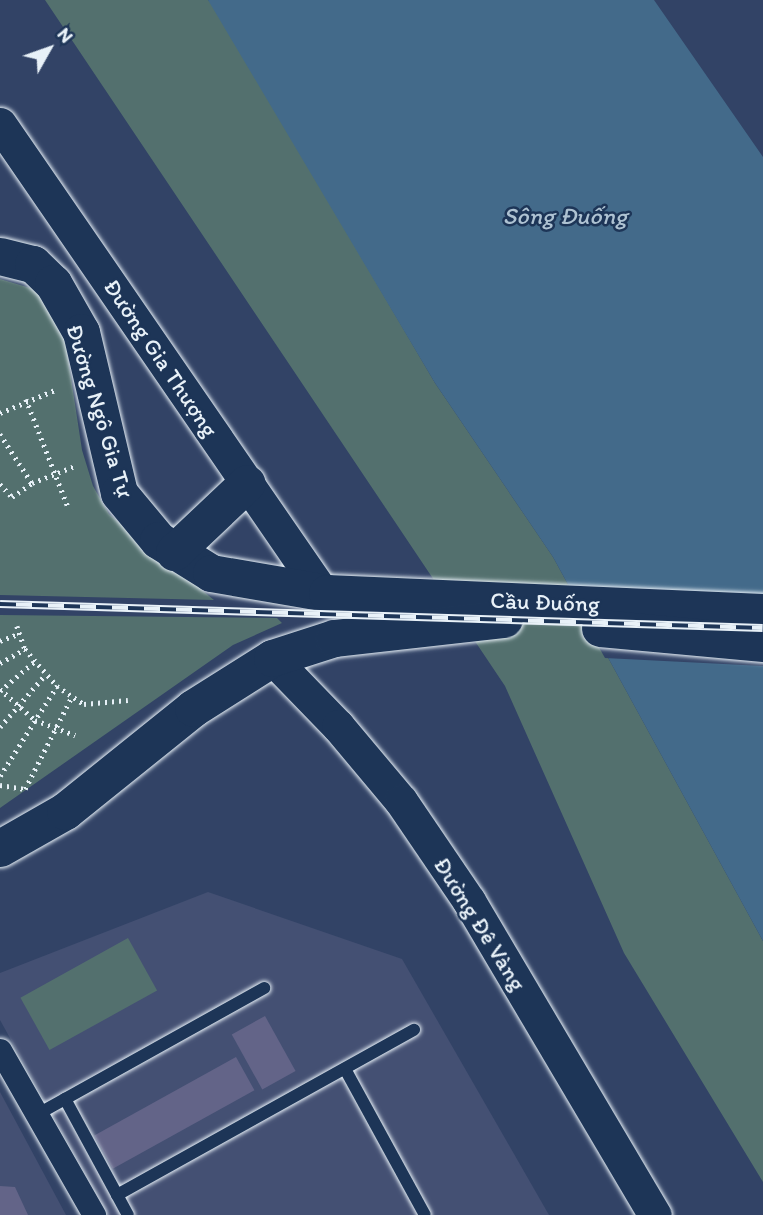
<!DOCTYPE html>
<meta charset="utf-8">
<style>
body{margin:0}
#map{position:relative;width:763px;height:1215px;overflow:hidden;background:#324366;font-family:Itim,sans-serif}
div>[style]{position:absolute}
.built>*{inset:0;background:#445073}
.green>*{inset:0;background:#53706e;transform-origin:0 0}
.water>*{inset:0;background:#436a8a}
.pier>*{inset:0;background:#324366}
.building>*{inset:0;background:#636488;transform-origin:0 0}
.path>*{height:4.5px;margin-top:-2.25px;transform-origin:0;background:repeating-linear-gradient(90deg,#e8f1f8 0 2px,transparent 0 7px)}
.roads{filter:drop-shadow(0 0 2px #e8f1f8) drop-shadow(0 0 2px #e8f1f8)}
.lane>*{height:12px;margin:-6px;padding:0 6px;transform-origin:6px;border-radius:6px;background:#1d3557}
.street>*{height:23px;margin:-11.5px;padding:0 11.5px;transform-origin:11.5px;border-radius:11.5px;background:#1d3557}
.secondary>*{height:33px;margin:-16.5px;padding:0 16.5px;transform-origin:16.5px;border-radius:16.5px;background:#1d3557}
.primary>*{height:37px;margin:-18.5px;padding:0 18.5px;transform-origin:18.5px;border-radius:18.5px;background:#1d3557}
.rail>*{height:8px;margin-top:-4px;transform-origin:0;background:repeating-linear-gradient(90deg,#1d3557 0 16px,#e8f1f8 0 32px);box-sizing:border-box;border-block:2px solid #e8f1f8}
span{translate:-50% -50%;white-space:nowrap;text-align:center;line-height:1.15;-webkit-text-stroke:5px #1d3557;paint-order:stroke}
.street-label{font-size:23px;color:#e8f1f8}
.water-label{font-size:24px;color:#aec2d2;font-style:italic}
.north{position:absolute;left:14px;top:14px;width:70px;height:70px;-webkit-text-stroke:5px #1d3557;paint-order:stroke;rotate:50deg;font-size:19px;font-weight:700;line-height:28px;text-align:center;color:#e8f1f8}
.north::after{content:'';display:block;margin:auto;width:24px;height:32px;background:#e8f1f8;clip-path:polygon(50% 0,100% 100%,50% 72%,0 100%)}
</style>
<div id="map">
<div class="built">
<i style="clip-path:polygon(208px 892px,402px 959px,549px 1215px,108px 1215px,0 1020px,0 973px)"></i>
<i style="clip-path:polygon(0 1092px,66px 1215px,0 1215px)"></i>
</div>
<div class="green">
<i style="clip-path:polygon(45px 0,208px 0,214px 6px,435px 383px,553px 557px,763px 941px,763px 1182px,624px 953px,505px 686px)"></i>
<i style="clip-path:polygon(0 279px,37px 290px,64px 332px,82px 450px,93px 486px,109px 514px,214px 600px,0 595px)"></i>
<i style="clip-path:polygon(0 615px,277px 618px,282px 623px,233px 645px,0 808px)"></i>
<i style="left:128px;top:938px;width:60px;height:123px;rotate:61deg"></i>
</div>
<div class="water">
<i style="clip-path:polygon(208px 0,654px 0,763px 157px,763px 941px,553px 557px,435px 383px)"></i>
</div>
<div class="pier">
<i style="clip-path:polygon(588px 628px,763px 646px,763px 666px,605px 658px)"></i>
</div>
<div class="building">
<i style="left:265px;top:1016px;width:63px;height:38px;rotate:61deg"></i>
<i style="left:236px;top:1057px;width:38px;height:162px;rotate:61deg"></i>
<i style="clip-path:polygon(0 1186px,15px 1187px,28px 1215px,0 1215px)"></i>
</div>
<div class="path">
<i style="left:26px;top:399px;width:116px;rotate:68.7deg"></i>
<i style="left:0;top:413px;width:60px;rotate:-22.7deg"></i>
<i style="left:0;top:434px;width:59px;rotate:56.9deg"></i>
<i style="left:0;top:484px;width:18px;rotate:47deg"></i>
<i style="left:12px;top:497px;width:24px;rotate:-35deg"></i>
<i style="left:32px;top:483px;width:46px;rotate:-21.6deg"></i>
<i style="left:17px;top:626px;width:24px;rotate:71deg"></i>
<i style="left:25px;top:649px;width:49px;rotate:49.1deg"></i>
<i style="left:57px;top:686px;width:32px;rotate:34deg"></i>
<i style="left:84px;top:704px;width:44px;rotate:-5.2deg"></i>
<i style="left:0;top:641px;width:19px;rotate:-21deg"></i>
<i style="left:0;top:663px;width:29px;rotate:-29deg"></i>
<i style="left:0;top:689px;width:47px;rotate:41.5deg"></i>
<i style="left:35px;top:720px;width:43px;rotate:20.6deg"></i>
<i style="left:0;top:691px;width:45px;rotate:-40.5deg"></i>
<i style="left:0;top:727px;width:69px;rotate:-49.1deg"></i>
<i style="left:0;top:776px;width:107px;rotate:-57.7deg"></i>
<i style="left:0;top:785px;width:25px;rotate:9deg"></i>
<i style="left:25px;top:789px;width:104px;rotate:-63.2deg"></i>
</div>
<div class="roads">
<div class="lane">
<i style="left:345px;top:1069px;width:166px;rotate:61.3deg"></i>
<i style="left:65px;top:1099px;width:132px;rotate:61.5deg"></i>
<i style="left:38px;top:1114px;width:259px;rotate:-29.1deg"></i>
<i style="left:117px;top:1195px;width:340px;rotate:-29.1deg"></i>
</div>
<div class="street">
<i style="left:0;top:1050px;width:190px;rotate:60.3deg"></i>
</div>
<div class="secondary">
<i style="left:0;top:124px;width:568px;rotate:55.47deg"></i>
<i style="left:272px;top:658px;width:95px;rotate:45.9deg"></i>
<i style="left:338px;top:726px;width:98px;rotate:50deg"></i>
<i style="left:401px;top:801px;width:121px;rotate:55.8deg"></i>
<i style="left:469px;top:901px;width:365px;rotate:59.4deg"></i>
</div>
<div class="primary">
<i style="left:0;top:256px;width:34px;rotate:14deg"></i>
<i style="left:33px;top:264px;width:28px;rotate:44deg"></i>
<i style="left:53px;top:283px;width:56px;rotate:60.3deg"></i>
<i style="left:81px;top:332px;width:165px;rotate:76.7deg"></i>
<i style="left:119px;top:493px;width:61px;rotate:50.3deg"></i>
<i style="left:158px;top:540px;width:62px;rotate:31.9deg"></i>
<i style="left:211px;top:573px;width:118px;rotate:9.8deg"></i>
<i style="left:327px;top:593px;width:436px;rotate:2.5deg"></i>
<i style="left:174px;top:552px;width:100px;rotate:-43.4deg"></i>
<i style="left:600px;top:628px;width:164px;rotate:5.3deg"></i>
<i style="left:0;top:848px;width:75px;rotate:-29.6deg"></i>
<i style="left:65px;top:811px;width:164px;rotate:-38.8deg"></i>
<i style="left:193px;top:708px;width:93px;rotate:-32.3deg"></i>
<i style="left:272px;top:658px;width:65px;rotate:-17.9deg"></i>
<i style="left:334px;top:638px;width:171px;rotate:-6.4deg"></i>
</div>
</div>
<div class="rail">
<i style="left:0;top:604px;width:763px;rotate:1.8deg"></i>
</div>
<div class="street-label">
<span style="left:161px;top:358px;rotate:56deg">Đường Gia Thượng</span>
<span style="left:100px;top:411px;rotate:73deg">Đường Ngô Gia Tự</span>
<span style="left:545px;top:602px;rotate:2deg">Cầu Đuống</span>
<span style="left:480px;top:924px;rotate:58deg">Đường Đê Vàng</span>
</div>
<div class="water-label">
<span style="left:565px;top:216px">Sông Đuống</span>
</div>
<div class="north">N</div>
</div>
